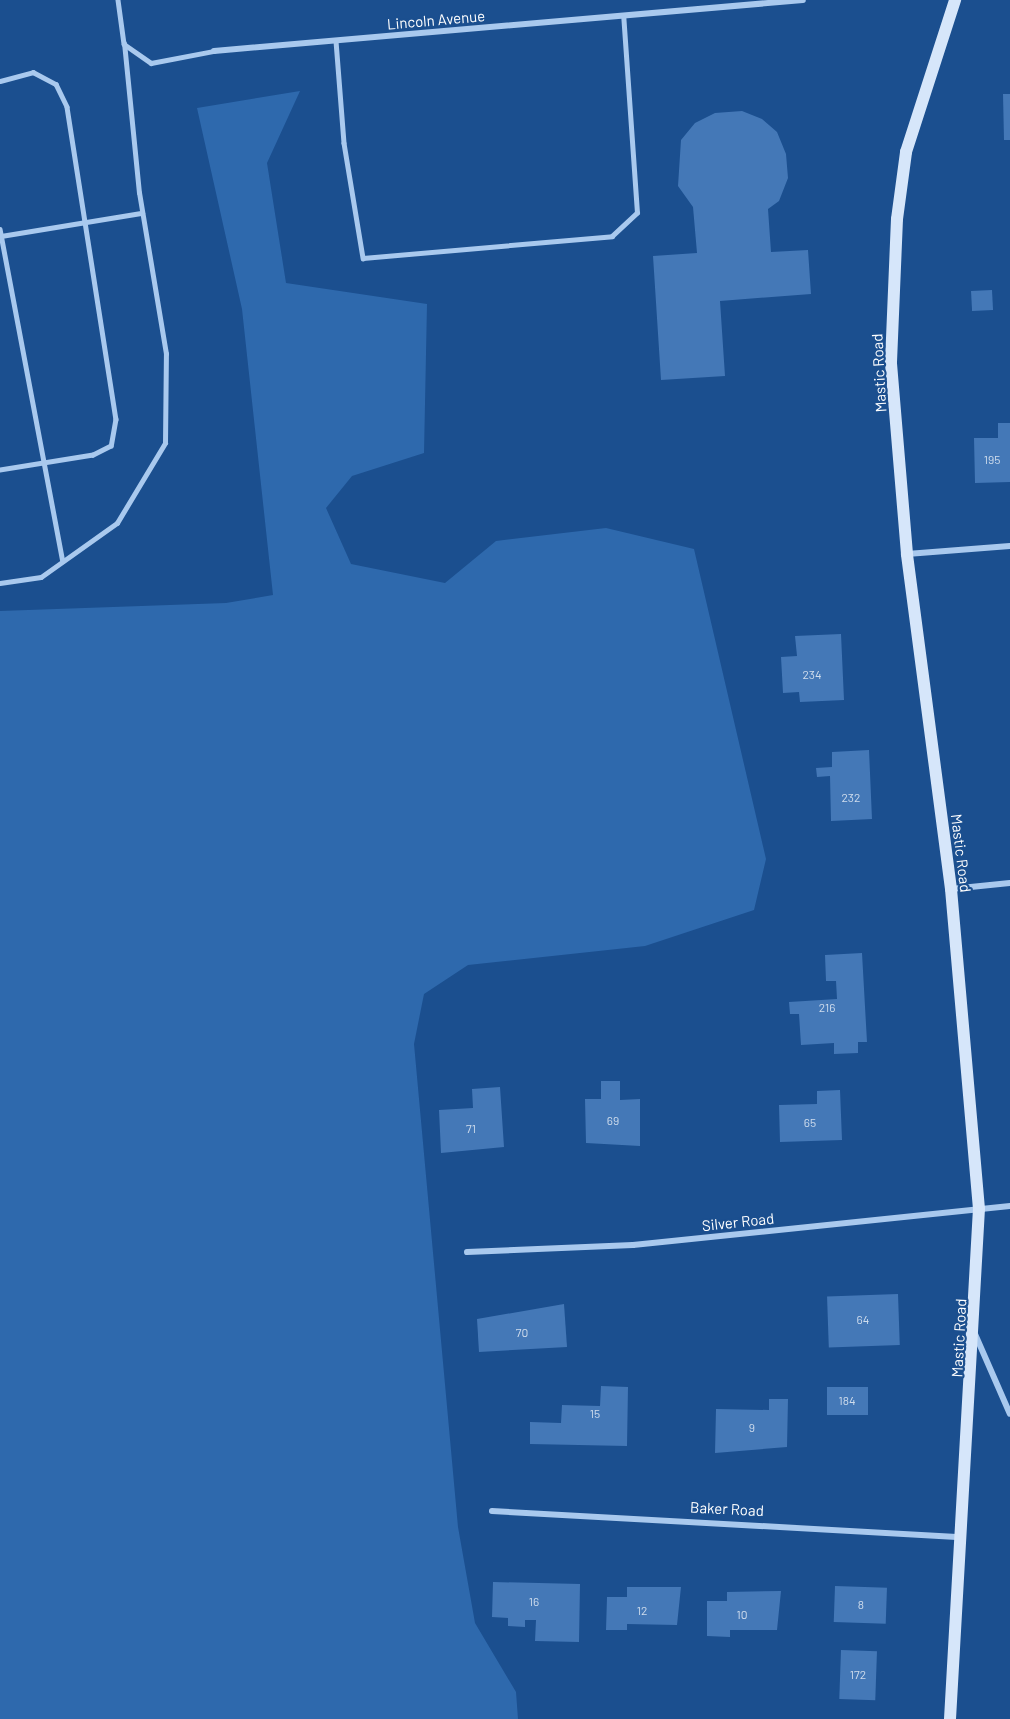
<!DOCTYPE html>
<style>
body{margin:0}
#map{position:relative;width:1010px;height:1719px;overflow:hidden;background:#1b4f8f;font-family:Barlow,sans-serif}
div>[style]{position:absolute}
.green>*{inset:0;background:#2e69ad}
.building>*{inset:0;background:#4478b7;transform-origin:0 0}
.service>*{height:4.5px;margin:-2.25px;padding:0 2.25px;transform-origin:2.25px;border-radius:2.25px;background:#a9c9ee}
.minor>*{height:6px;margin:-3px;padding:0 3px;transform-origin:3px;border-radius:3px;background:#a9c9ee}
.secondary>*{height:12px;margin:-6px;padding:0 6px;transform-origin:6px;border-radius:6px;background:#d6e6fa}
span{translate:-50% -50%;white-space:nowrap;text-align:center;line-height:1.15;-webkit-text-stroke:4.5px #1b4f8f;paint-order:stroke}
.number-label{font-size:12px;color:#d0dded}
.number-label span{-webkit-text-stroke-width:0}
.street-label{font-size:15px;color:#fff}
</style>
<div id="map">
<div class="green">
<i style="clip-path:polygon(300px 91px,267px 163px,286px 283px,427px 304px,424px 453px,352px 476px,326px 508px,351px 564px,445px 583px,496px 541px,606px 528px,694px 549px,766px 859px,754px 910px,645px 946px,468px 965px,424px 994px,414px 1044px,458px 1527px,475px 1623px,516px 1692px,518px 1719px,0 1719px,0 611px,226px 603px,273px 595px,242px 309px,197px 108px)"></i>
</div>
<div class="building">
<i style="clip-path:polygon(1003px 94px,1010px 94px,1010px 140px,1004px 140px)"></i>
<i style="clip-path:polygon(742px 111px,762px 119px,777px 132px,786px 154px,788px 178px,779px 201px,768px 209px,771px 252px,808px 250px,811px 294px,720px 301px,725px 376px,661px 380px,653px 256px,697px 253px,693px 207px,678px 186px,681px 140px,695px 123px,715px 113px)"></i>
<i style="left:992px;top:290px;width:20px;height:21px;rotate:87deg"></i>
<i style="clip-path:polygon(998px 423px,1010px 423px,1010px 482px,975px 483px,974px 438px,998px 438px)"></i>
<i style="clip-path:polygon(841px 634px,844px 700px,800px 702px,799px 692px,783px 693px,781px 657px,797px 656px,795px 636px)"></i>
<i style="clip-path:polygon(869px 750px,872px 819px,831px 821px,830px 776px,817px 777px,816px 768px,832px 767px,832px 752px)"></i>
<i style="clip-path:polygon(862px 953px,867px 1042px,858px 1042px,858px 1053px,834px 1054px,834px 1043px,801px 1045px,799px 1014px,790px 1014px,789px 1002px,837px 999px,836px 981px,826px 981px,825px 955px)"></i>
<i style="clip-path:polygon(601px 1081px,620px 1081px,620px 1100px,640px 1099px,640px 1146px,586px 1143px,585px 1099px,601px 1099px)"></i>
<i style="clip-path:polygon(500px 1087px,504px 1147px,441px 1153px,439px 1110px,473px 1108px,472px 1089px)"></i>
<i style="clip-path:polygon(840px 1090px,842px 1140px,780px 1142px,779px 1105px,817px 1104px,817px 1091px)"></i>
<i style="left:898px;top:1294px;width:51px;height:71px;rotate:88deg"></i>
<i style="clip-path:polygon(564px 1304px,567px 1347px,479px 1352px,477px 1319px)"></i>
<i style="clip-path:polygon(601px 1386px,628px 1387px,627px 1446px,530px 1444px,530px 1422px,561px 1423px,562px 1405px,600px 1406px)"></i>
<i style="left:827px;top:1387px;width:41px;height:28px"></i>
<i style="clip-path:polygon(769px 1399px,788px 1399px,787px 1447px,715px 1453px,716px 1409px,769px 1410px)"></i>
<i style="clip-path:polygon(493px 1582px,580px 1584px,579px 1642px,535px 1641px,536px 1620px,525px 1620px,525px 1627px,508px 1626px,508px 1618px,492px 1617px)"></i>
<i style="left:835px;top:1586px;width:52px;height:36px;rotate:2deg"></i>
<i style="clip-path:polygon(627px 1587px,681px 1587px,677px 1625px,627px 1624px,627px 1630px,606px 1630px,607px 1597px,627px 1597px)"></i>
<i style="clip-path:polygon(781px 1591px,777px 1630px,730px 1630px,730px 1637px,707px 1636px,707px 1601px,727px 1601px,727px 1592px)"></i>
<i style="left:841px;top:1650px;width:36px;height:49px;rotate:2deg"></i>
</div>
<div class="service">
<i style="left:118px;top:0;width:44px;rotate:82.2deg"></i>
<i style="left:124px;top:44px;width:33px;rotate:35deg"></i>
<i style="left:151px;top:63px;width:64px;rotate:-10.8deg"></i>
<i style="left:336px;top:41px;width:102px;rotate:85.5deg"></i>
<i style="left:344px;top:143px;width:117px;rotate:80.6deg"></i>
<i style="left:363px;top:258px;width:250px;rotate:-5deg"></i>
<i style="left:612px;top:236px;width:34px;rotate:-43deg"></i>
<i style="left:637px;top:213px;width:198px;rotate:-94deg"></i>
<i style="left:0;top:81px;width:34px;rotate:-15deg"></i>
<i style="left:33px;top:72px;width:26px;rotate:28deg"></i>
<i style="left:56px;top:84px;width:25px;rotate:64deg"></i>
<i style="left:67px;top:107px;width:316px;rotate:81.1deg"></i>
<i style="left:116px;top:419px;width:27px;rotate:100deg"></i>
<i style="left:111px;top:446px;width:20px;rotate:153deg"></i>
<i style="left:93px;top:455px;width:94px;rotate:170.8deg"></i>
<i style="left:0;top:229px;width:338px;rotate:79.3deg"></i>
<i style="left:1px;top:236px;width:143px;rotate:-9.3deg"></i>
<i style="left:0;top:583px;width:41px;rotate:-8.3deg"></i>
<i style="left:41px;top:577px;width:93px;rotate:-35.4deg"></i>
<i style="left:117px;top:523px;width:93px;rotate:-59deg"></i>
<i style="left:165px;top:443px;width:89px;rotate:-89.4deg"></i>
<i style="left:166px;top:354px;width:163px;rotate:-99.5deg"></i>
<i style="left:139px;top:193px;width:150px;rotate:-95.7deg"></i>
</div>
<div class="minor">
<i style="left:214px;top:51px;width:591px;rotate:-4.95deg"></i>
<i style="left:907px;top:554px;width:103px;rotate:-4.4deg"></i>
<i style="left:951px;top:889px;width:59px;rotate:-5.8deg"></i>
<i style="left:467px;top:1252px;width:166px;rotate:-2.4deg"></i>
<i style="left:633px;top:1245px;width:379px;rotate:-5.9deg"></i>
<i style="left:975px;top:1334px;width:87px;rotate:66.4deg"></i>
<i style="left:492px;top:1511px;width:470px;rotate:3.2deg"></i>
</div>
<div class="secondary">
<i style="left:950px;top:1719px;width:511px;rotate:-86.75deg"></i>
<i style="left:979px;top:1209px;width:321px;rotate:-95deg"></i>
<i style="left:951px;top:889px;width:338px;rotate:-97.5deg"></i>
<i style="left:907px;top:554px;width:193px;rotate:-94.8deg"></i>
<i style="left:891px;top:362px;width:143px;rotate:-87.6deg"></i>
<i style="left:897px;top:219px;width:68px;rotate:-82.3deg"></i>
<i style="left:906px;top:152px;width:160px;rotate:-72.1deg"></i>
</div>
<div class="number-label">
<span style="left:992px;top:460px">195</span>
<span style="left:812px;top:675px">234</span>
<span style="left:851px;top:798px">232</span>
<span style="left:827px;top:1008px">216</span>
<span style="left:613px;top:1121px">69</span>
<span style="left:810px;top:1123px">65</span>
<span style="left:471px;top:1129px">71</span>
<span style="left:863px;top:1320px">64</span>
<span style="left:522px;top:1333px">70</span>
<span style="left:847px;top:1401px">184</span>
<span style="left:595px;top:1414px">15</span>
<span style="left:752px;top:1428px">9</span>
<span style="left:534px;top:1602px">16</span>
<span style="left:861px;top:1605px">8</span>
<span style="left:642px;top:1611px">12</span>
<span style="left:742px;top:1615px">10</span>
<span style="left:858px;top:1675px">172</span>
</div>
<div class="street-label">
<span style="left:436px;top:20px;rotate:-5deg">Lincoln Avenue</span>
<span style="left:879px;top:373px;rotate:-93deg">Mastic Road</span>
<span style="left:961px;top:853px;rotate:83deg">Mastic Road</span>
<span style="left:738px;top:1222px;rotate:-6deg">Silver Road</span>
<span style="left:959px;top:1338px;rotate:-87deg">Mastic Road</span>
<span style="left:727px;top:1509px;rotate:3deg">Baker Road</span>
</div>
</div>
